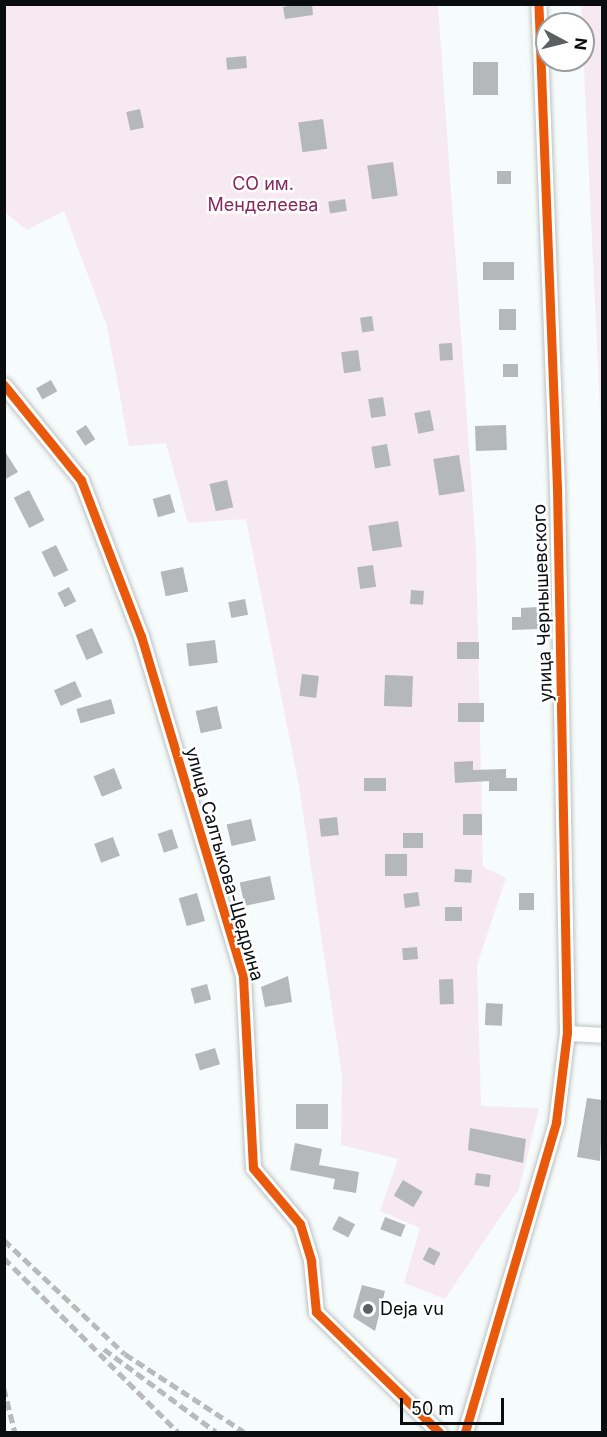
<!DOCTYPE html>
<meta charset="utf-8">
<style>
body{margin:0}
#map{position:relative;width:607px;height:1437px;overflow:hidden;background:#f6fbfb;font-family:Inter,sans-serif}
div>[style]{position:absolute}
.green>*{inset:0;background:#f7e9f0}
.building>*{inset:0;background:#b5b8b9;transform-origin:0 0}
.roads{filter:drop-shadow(0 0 2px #bdc1c1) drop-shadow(0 0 2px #bdc1c1)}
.minor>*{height:15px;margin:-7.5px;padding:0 7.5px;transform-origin:7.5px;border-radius:7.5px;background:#fefefe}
.rail>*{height:4.5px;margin-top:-2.25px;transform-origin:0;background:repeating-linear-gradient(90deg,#b9baba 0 9px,transparent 0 13.5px)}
.cycleway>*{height:9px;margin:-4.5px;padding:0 4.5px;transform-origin:4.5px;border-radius:4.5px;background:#e8590c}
.dots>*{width:16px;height:16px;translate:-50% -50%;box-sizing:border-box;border:3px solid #fff;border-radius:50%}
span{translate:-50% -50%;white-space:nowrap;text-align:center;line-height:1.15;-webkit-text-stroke:5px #fff;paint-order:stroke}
.park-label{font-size:18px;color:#87275d}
.street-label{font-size:18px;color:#0a0d0e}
.poi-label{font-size:18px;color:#0a0d0e}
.left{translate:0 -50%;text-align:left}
.frame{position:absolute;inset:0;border:6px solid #0a0d0e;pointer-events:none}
.north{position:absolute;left:535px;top:12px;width:60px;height:60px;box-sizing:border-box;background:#fff;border:2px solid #9d9e9f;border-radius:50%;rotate:97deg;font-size:16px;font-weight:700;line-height:24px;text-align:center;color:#0a0d0e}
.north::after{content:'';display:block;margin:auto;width:21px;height:27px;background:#5d6061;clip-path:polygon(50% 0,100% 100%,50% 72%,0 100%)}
.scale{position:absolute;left:400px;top:1398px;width:104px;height:27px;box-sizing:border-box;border:3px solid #0a0d0e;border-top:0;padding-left:8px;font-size:18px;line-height:21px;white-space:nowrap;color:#0a0d0e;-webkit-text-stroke:4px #fff;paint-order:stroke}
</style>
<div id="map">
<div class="green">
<i style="clip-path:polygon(4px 5px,438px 5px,476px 550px,483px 867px,506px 878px,477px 965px,481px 1106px,539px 1108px,519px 1189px,445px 1299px,404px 1283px,420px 1228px,380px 1211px,398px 1159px,341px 1145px,342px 1076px,299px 786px,246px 519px,188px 523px,166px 443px,129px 446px,107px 326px,64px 211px,27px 230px,5px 212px)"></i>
<i style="clip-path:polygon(581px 5px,602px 5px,602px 435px,601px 431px)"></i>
</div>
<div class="building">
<i style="clip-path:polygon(300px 4px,312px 4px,313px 15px,285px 19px,283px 7px)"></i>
<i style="left:246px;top:56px;width:12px;height:20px;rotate:85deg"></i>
<i style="left:473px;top:62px;width:25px;height:33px"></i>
<i style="left:140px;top:109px;width:19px;height:14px;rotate:78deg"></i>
<i style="left:323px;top:119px;width:30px;height:25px;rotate:82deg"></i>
<i style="left:393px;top:162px;width:34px;height:26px;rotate:82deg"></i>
<i style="left:497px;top:171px;width:14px;height:13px"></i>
<i style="left:345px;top:199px;width:12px;height:17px;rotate:81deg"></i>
<i style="left:514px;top:262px;width:18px;height:31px;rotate:90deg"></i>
<i style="left:516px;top:309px;width:21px;height:17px;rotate:90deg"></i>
<i style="left:372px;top:316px;width:15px;height:12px;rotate:82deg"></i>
<i style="left:452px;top:343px;width:17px;height:13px;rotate:87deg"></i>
<i style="left:358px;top:350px;width:21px;height:17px;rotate:82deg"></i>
<i style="left:518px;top:364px;width:13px;height:15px;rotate:90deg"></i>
<i style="left:51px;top:380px;width:13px;height:17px;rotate:61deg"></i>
<i style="left:383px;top:397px;width:19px;height:15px;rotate:81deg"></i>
<i style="left:430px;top:410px;width:21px;height:16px;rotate:79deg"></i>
<i style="left:86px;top:425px;width:17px;height:12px;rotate:57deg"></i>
<i style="left:506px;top:425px;width:25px;height:31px;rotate:88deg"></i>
<i style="left:387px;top:444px;width:22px;height:16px;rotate:80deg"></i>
<i style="clip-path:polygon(4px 450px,18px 472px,4px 480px)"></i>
<i style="left:459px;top:455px;width:37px;height:26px;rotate:81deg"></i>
<i style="left:227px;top:480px;width:28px;height:18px;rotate:77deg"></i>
<i style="left:29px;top:490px;width:34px;height:17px;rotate:63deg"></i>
<i style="left:170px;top:494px;width:19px;height:18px;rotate:74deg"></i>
<i style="left:398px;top:521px;width:26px;height:30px;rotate:81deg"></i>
<i style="left:56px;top:545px;width:28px;height:16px;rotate:64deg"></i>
<i style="left:373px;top:565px;width:22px;height:16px;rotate:82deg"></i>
<i style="left:183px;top:567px;width:25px;height:23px;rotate:78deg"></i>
<i style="left:69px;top:587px;width:16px;height:13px;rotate:63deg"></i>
<i style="left:411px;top:590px;width:13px;height:14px;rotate:4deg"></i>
<i style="left:245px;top:599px;width:16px;height:17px;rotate:79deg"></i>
<i style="clip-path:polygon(538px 607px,539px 629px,512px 630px,512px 617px,521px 617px,521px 608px)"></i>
<i style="left:92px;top:628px;width:27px;height:18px;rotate:66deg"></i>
<i style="left:215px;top:640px;width:23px;height:29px;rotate:83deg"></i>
<i style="left:457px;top:642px;width:22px;height:17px"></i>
<i style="left:302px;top:674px;width:17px;height:22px;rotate:7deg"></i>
<i style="left:385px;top:675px;width:28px;height:31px;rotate:2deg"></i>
<i style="left:75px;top:681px;width:17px;height:23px;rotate:66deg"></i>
<i style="left:111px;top:699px;width:15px;height:36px;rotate:74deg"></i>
<i style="left:458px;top:703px;width:26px;height:19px"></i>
<i style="left:217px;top:706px;width:23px;height:22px;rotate:77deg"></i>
<i style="clip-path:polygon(473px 761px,473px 770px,506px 769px,506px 778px,517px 778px,517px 791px,489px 791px,489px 781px,455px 783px,454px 762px)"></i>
<i style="left:114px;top:768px;width:22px;height:22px;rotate:68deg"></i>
<i style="left:364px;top:778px;width:22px;height:13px"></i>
<i style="left:482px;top:814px;width:21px;height:19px;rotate:90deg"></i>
<i style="left:337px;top:817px;width:18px;height:18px;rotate:84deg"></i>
<i style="left:251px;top:819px;width:22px;height:25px;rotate:77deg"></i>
<i style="left:172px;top:829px;width:20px;height:15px;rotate:72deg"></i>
<i style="left:403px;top:833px;width:20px;height:15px"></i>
<i style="left:113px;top:837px;width:20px;height:20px;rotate:70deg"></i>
<i style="left:385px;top:854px;width:22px;height:22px"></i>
<i style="left:455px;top:869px;width:17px;height:13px;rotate:3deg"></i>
<i style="left:270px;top:876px;width:24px;height:31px;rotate:78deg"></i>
<i style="left:418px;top:892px;width:14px;height:15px;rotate:82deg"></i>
<i style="left:197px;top:893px;width:29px;height:19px;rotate:74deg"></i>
<i style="left:519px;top:893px;width:15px;height:17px"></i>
<i style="left:445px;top:907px;width:17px;height:14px"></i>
<i style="left:417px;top:947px;width:12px;height:15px;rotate:85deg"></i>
<i style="clip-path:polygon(288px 976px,292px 1002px,265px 1007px,261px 987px)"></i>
<i style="left:453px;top:979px;width:25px;height:14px;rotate:88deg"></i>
<i style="left:207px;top:984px;width:16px;height:17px;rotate:75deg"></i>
<i style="left:486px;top:1003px;width:17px;height:22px;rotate:3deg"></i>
<i style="left:215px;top:1048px;width:17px;height:21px;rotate:73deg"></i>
<i style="clip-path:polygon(587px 1098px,603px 1100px,600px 1161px,577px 1157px)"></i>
<i style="left:296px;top:1104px;width:32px;height:25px"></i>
<i style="clip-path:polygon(470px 1128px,526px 1139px,523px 1163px,468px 1150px)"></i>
<i style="clip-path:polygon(295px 1143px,322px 1149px,319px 1165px,359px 1172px,356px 1193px,333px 1189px,335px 1179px,290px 1170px)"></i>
<i style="left:476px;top:1173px;width:15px;height:12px;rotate:8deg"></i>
<i style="left:403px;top:1180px;width:23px;height:18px;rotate:31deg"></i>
<i style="left:339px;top:1216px;width:18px;height:15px;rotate:27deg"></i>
<i style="left:385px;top:1217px;width:22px;height:13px;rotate:21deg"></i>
<i style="left:429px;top:1247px;width:13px;height:14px;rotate:27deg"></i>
<i style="clip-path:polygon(362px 1285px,385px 1291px,375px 1331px,353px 1317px)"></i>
</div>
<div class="roads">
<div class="minor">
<i style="left:4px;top:385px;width:122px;rotate:51deg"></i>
<i style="left:81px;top:480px;width:167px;rotate:69deg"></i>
<i style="left:141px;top:636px;width:356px;rotate:73.3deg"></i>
<i style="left:243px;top:977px;width:191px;rotate:87deg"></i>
<i style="left:253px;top:1168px;width:73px;rotate:50deg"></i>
<i style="left:300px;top:1224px;width:39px;rotate:73deg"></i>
<i style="left:311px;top:1261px;width:51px;rotate:84.4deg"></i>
<i style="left:316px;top:1312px;width:172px;rotate:44.3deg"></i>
<i style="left:567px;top:1033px;width:35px;rotate:3deg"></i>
<i style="left:465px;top:1432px;width:323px;rotate:-73.6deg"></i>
<i style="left:556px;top:1122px;width:90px;rotate:-83deg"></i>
<i style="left:567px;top:1033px;width:545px;rotate:-91.05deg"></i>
<i style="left:557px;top:488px;width:484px;rotate:-92.2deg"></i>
</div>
</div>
<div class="rail">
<i style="left:4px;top:1240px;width:166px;rotate:43.3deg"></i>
<i style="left:125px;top:1354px;width:142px;rotate:33.2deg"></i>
<i style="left:4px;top:1258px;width:246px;rotate:45deg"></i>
<i style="left:104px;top:1349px;width:139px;rotate:36.5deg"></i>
<i style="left:4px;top:1388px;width:45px;rotate:76deg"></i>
</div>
<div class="cycleway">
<i style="left:4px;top:385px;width:122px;rotate:51deg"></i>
<i style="left:81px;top:480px;width:167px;rotate:69deg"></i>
<i style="left:141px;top:636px;width:356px;rotate:73.3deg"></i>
<i style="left:243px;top:977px;width:191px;rotate:87deg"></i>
<i style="left:253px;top:1168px;width:73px;rotate:50deg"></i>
<i style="left:300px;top:1224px;width:39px;rotate:73deg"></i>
<i style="left:311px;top:1261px;width:51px;rotate:84.4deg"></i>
<i style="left:316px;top:1312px;width:172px;rotate:44.3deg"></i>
<i style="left:465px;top:1432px;width:323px;rotate:-73.6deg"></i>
<i style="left:556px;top:1122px;width:90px;rotate:-83deg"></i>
<i style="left:567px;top:1033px;width:545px;rotate:-91.05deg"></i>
<i style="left:557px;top:488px;width:484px;rotate:-92.2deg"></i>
</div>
<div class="dots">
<i style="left:368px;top:1309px;background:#5d6061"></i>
</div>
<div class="park-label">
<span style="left:263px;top:195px">СО им.<br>Менделеева</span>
</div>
<div class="street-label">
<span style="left:543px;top:603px;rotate:-92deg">улица Чернышевского</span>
<span style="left:224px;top:864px;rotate:74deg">улица Салтыкова-Щедрина</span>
</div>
<div class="poi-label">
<span class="left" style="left:380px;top:1309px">Deja vu</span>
</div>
<div class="frame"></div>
<div class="north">N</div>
<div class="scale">50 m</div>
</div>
